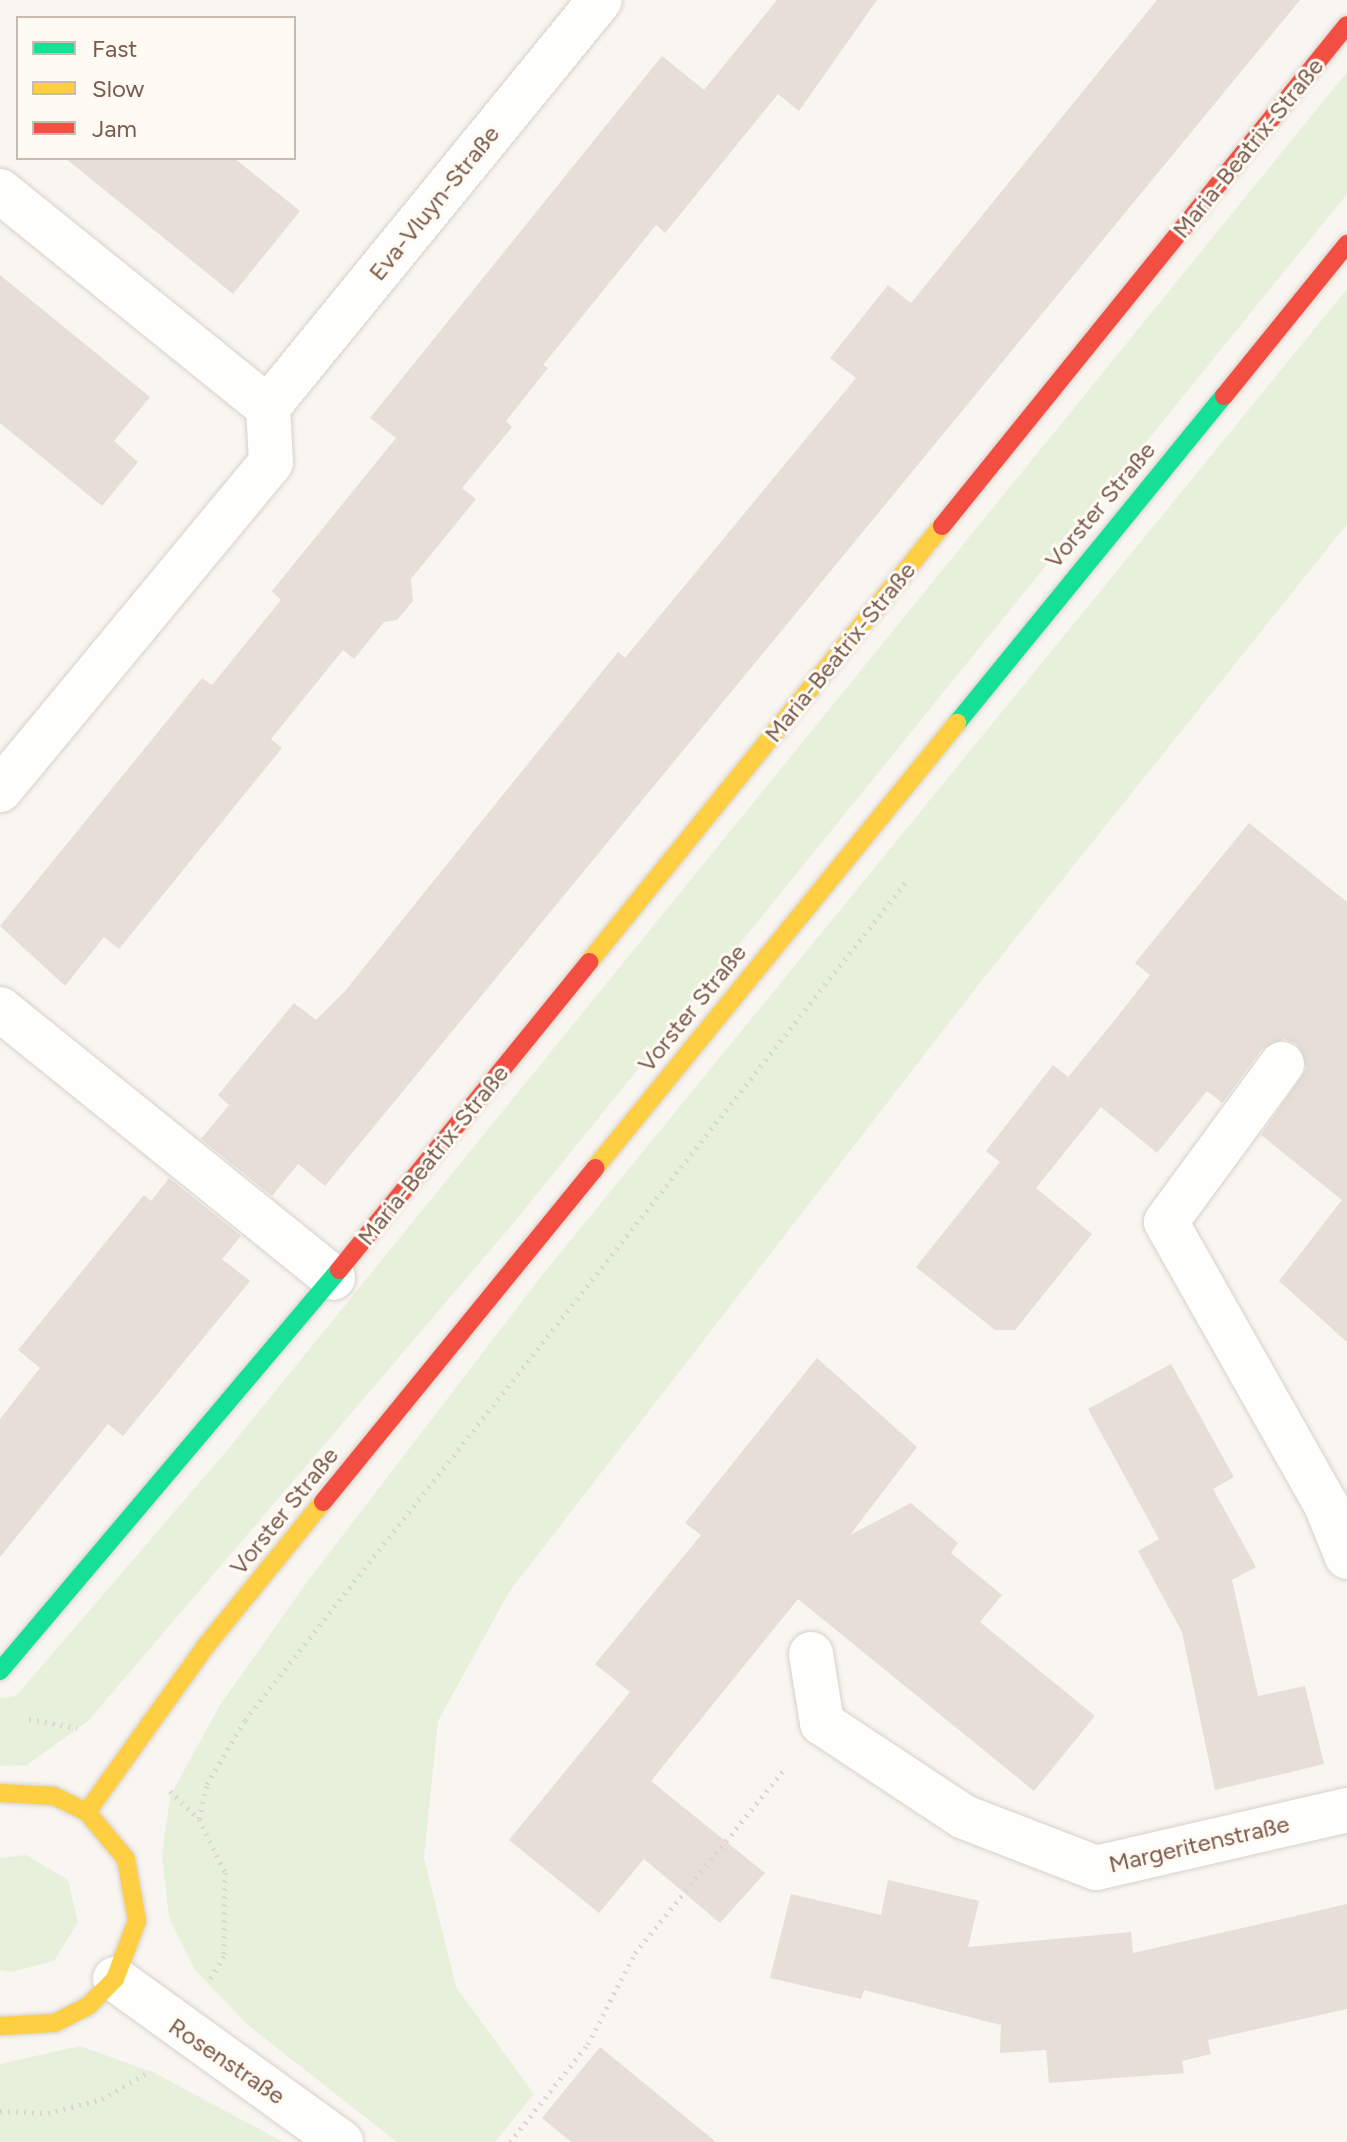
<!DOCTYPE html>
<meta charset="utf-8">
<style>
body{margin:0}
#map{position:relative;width:1347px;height:2142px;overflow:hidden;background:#f9f5f0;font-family:Figtree,sans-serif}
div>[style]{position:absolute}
.green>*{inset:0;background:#e7f0db}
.building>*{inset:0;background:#e6ded7}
.path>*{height:5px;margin-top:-2.5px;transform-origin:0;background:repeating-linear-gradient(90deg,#dcd5d0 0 2px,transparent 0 8px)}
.roads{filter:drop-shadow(0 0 2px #d7d1cb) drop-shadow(0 0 2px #d7d1cb)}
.street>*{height:44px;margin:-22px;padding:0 22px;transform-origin:22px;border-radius:22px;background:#fefefd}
.fast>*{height:18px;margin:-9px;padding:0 9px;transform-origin:9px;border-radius:9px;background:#16e098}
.slow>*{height:18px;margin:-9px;padding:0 9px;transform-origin:9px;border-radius:9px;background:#ffcf43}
.jam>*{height:18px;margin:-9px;padding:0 9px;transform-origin:9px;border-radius:9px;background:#f24e42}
span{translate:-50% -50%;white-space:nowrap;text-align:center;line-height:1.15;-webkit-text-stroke:6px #fffaf3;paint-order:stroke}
.street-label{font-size:24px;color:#7a5c4d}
.legend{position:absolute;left:16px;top:16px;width:280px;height:144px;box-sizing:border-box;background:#fffaf3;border:2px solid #cabbb1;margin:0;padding:10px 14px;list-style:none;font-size:24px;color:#7a5c4d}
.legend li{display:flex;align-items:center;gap:16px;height:40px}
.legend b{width:40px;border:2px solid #cabbb1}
</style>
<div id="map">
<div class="green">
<i style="clip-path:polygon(1347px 72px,1347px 194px,511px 1226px,89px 1720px,27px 1765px,0 1766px,0 1698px,16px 1696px,229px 1448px)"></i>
<i style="clip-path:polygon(1347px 289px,1347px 524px,979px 984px,509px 1592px,438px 1721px,424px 1858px,456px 1987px,534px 2094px,495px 2142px,397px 2142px,249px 2026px,196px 1971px,169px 1918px,162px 1856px,170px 1796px,220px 1705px,307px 1582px,543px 1274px)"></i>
<i style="clip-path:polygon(26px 1855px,68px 1880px,78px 1922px,54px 1961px,12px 1972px,0 1970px,0 1858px)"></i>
<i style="clip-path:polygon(80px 2046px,155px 2073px,283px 2142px,0 2142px,0 2064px)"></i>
</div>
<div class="building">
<i style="clip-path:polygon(777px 0,877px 0,799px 111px,778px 94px,665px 233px,656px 225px,543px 365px,548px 368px,506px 421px,512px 427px,462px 488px,476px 499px,411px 579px,413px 601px,397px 620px,384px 622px,354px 659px,343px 650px,271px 739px,282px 748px,119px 949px,104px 937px,65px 986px,0 926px,202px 678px,212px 685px,281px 600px,272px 591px,396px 438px,370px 418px,662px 56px,704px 90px)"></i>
<i style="clip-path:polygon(1157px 0,1300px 0,325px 1186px,298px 1164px,272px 1196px,201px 1139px,229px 1105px,218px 1095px,294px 1003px,316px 1020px,345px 991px,618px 652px,625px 658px,856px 378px,830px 358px,888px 285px,911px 303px)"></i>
<i style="clip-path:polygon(65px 158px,234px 158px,300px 211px,233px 294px)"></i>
<i style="clip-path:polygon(0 275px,150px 397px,114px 441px,138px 462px,102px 506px,0 423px)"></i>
<i style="clip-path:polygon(1249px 823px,1347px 902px,1347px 1342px,1279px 1281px,1342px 1200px,1261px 1135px,1307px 1068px,1297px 1044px,1284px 1039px,1262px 1049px,1222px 1103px,1207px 1091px,1157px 1153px,1101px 1107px,1036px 1188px,1092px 1234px,1015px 1330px,995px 1330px,916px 1267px,1000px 1162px,986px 1151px,1053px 1065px,1068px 1077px,1110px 1026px,1150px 975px,1135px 963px)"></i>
<i style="clip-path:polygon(169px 1178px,241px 1236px,222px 1259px,250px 1281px,123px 1436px,108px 1424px,0 1557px,0 1419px,40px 1368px,18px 1350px,144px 1195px,151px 1201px)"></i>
<i style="clip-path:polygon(817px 1358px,917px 1447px,850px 1535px,911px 1503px,958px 1543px,951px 1553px,1002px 1595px,980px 1622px,1095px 1716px,1034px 1791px,798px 1599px,651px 1781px,765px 1873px,720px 1923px,644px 1859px,599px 1913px,509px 1840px,630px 1692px,595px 1664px,701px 1535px,685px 1523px)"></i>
<i style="clip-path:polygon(1171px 1364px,1234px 1477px,1213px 1489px,1256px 1567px,1232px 1580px,1258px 1696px,1305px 1686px,1324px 1764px,1215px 1790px,1182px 1632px,1138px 1551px,1159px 1539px,1088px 1409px)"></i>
<i style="clip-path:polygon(888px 1880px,979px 1901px,968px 1947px,1131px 1932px,1133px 1953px,1347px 1904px,1347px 2009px,1208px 2040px,1211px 2054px,1182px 2061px,1184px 2073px,1049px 2083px,1046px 2050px,1000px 2053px,1001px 2025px,864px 1990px,861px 1999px,770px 1978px,791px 1894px,881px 1915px)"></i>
<i style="clip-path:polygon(600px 2047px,716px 2142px,571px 2142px,542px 2118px)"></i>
</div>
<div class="path">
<i style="left:29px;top:1719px;width:49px;rotate:10.6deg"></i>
<i style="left:170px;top:1791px;width:40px;rotate:44deg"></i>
<i style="left:199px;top:1819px;width:59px;rotate:63.9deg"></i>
<i style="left:225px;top:1872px;width:84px;rotate:90.7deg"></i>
<i style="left:224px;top:1956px;width:27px;rotate:121deg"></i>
<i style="left:199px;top:1819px;width:36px;rotate:-77deg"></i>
<i style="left:207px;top:1784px;width:74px;rotate:-59.3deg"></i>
<i style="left:245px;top:1720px;width:1072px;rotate:-51.74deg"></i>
<i style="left:0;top:2111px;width:48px;rotate:2.4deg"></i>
<i style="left:48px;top:2113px;width:56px;rotate:-14.5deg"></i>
<i style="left:102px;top:2099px;width:56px;rotate:-30.3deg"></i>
<i style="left:510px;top:2142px;width:125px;rotate:-51.5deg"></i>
<i style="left:588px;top:2044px;width:102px;rotate:-62.7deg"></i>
<i style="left:635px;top:1953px;width:240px;rotate:-50.9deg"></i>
</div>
<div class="roads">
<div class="street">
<i style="left:0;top:191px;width:344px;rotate:38.9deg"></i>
<i style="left:0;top:790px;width:425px;rotate:-50.4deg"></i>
<i style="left:271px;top:462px;width:55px;rotate:-93.1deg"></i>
<i style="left:268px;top:407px;width:525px;rotate:-50.8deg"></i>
<i style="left:0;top:1009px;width:428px;rotate:38.9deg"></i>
<i style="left:1282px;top:1064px;width:196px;rotate:126.3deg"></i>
<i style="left:1166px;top:1222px;width:325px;rotate:60.5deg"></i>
<i style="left:1326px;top:1505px;width:56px;rotate:68deg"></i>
<i style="left:811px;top:1654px;width:70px;rotate:80.9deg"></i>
<i style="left:822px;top:1723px;width:170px;rotate:33.5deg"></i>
<i style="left:964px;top:1817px;width:142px;rotate:21.1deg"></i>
<i style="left:1096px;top:1868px;width:258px;rotate:-13deg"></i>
<i style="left:115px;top:1979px;width:279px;rotate:35.8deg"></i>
</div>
<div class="fast">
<i style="left:957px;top:723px;width:422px;rotate:-50.8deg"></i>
<i style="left:0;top:1671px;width:525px;rotate:-49.79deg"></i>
</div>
<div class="slow">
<i style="left:589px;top:962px;width:561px;rotate:-51.01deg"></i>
<i style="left:595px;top:1168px;width:574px;rotate:-50.87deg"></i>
<i style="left:0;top:1793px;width:54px;rotate:3.2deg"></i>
<i style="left:54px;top:1796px;width:37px;rotate:26deg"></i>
<i style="left:87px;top:1812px;width:61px;rotate:50.3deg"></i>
<i style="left:126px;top:1859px;width:63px;rotate:79.9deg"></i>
<i style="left:137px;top:1921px;width:62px;rotate:110.8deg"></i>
<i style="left:115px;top:1979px;width:38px;rotate:135deg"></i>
<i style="left:88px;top:2006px;width:38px;rotate:153deg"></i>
<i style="left:54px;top:2023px;width:54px;rotate:176.8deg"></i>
<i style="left:87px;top:1812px;width:203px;rotate:-54.4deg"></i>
<i style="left:205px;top:1647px;width:187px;rotate:-50.9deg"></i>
</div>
<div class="jam">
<i style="left:1224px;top:396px;width:196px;rotate:-51deg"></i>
<i style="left:942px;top:526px;width:644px;rotate:-51.05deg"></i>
<i style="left:339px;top:1270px;width:397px;rotate:-50.9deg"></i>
<i style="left:323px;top:1502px;width:431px;rotate:-50.8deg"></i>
</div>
</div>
<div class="street-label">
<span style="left:1248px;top:148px;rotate:-51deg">Maria-Beatrix-Straße</span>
<span style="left:434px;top:203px;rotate:-51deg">Eva-Vluyn-Straße</span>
<span style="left:1100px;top:505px;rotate:-50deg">Vorster Straße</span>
<span style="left:840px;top:652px;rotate:-51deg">Maria-Beatrix-Straße</span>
<span style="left:692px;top:1008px;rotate:-51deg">Vorster Straße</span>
<span style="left:433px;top:1155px;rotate:-51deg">Maria-Beatrix-Straße</span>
<span style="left:284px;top:1511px;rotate:-51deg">Vorster Straße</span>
<span style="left:1199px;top:1844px;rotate:-13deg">Margeritenstraße</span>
<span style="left:227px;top:2061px;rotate:34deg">Rosenstraße</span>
</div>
<ul class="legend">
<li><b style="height:10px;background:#16e098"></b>Fast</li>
<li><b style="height:10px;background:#ffcf43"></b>Slow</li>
<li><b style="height:10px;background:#f24e42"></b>Jam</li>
</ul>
</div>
